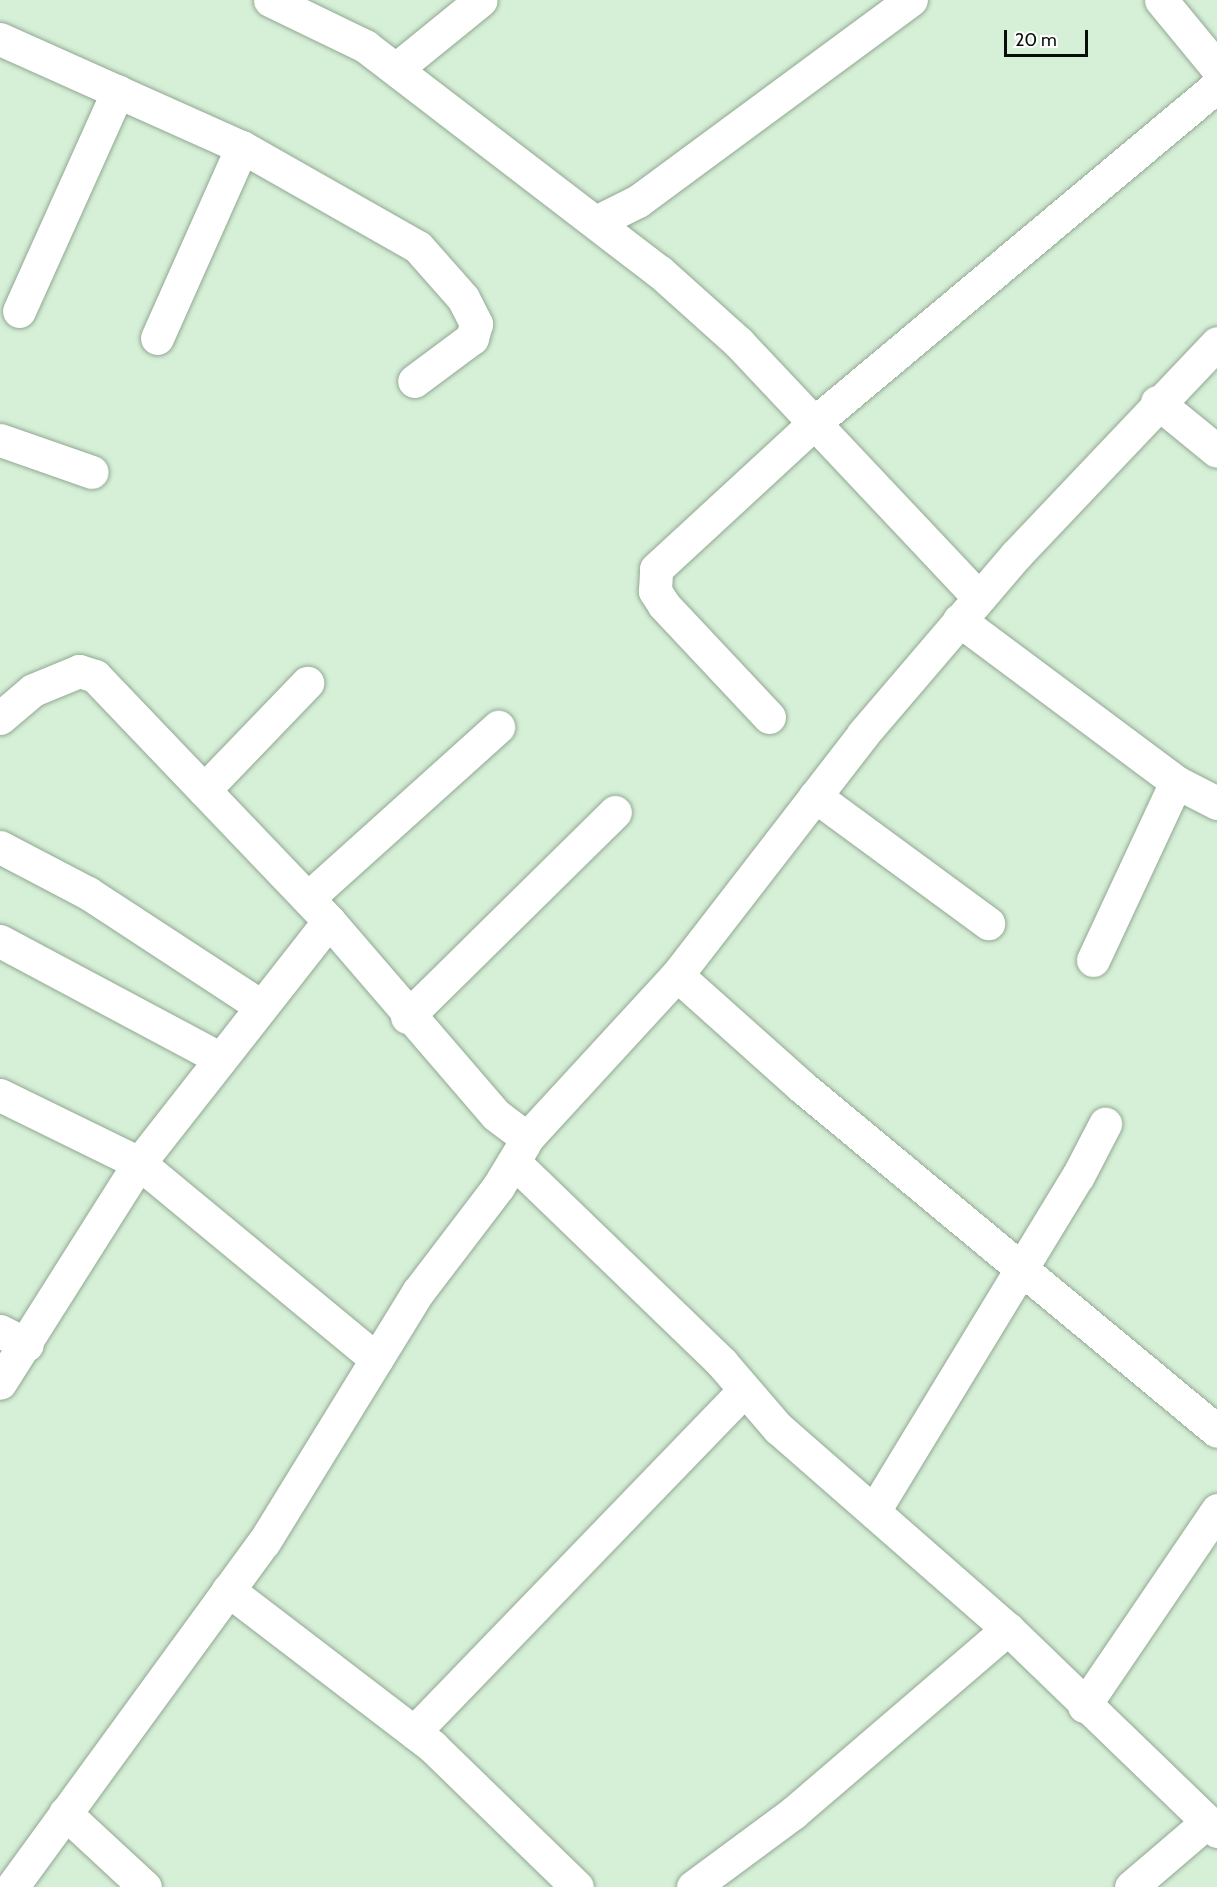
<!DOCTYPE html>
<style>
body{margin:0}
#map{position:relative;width:1217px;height:1887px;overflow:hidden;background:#d6efd7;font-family:Cabin,sans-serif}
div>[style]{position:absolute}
.roads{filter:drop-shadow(0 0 2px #91a892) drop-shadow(0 0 2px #91a892)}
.street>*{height:33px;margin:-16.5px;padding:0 16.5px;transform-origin:16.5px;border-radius:16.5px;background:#fff}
span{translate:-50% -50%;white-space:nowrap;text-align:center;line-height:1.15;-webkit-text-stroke:5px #fff;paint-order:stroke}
.scale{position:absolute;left:1004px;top:30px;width:84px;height:27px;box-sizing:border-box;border:3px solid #060e07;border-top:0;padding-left:8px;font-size:18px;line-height:21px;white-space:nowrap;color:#060e07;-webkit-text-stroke:4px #fff;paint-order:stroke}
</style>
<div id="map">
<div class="roads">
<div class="street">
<i style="left:270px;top:0;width:106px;rotate:25.8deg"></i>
<i style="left:365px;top:46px;width:372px;rotate:37.5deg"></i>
<i style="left:660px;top:272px;width:106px;rotate:41.9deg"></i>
<i style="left:739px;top:343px;width:350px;rotate:46.7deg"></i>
<i style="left:1161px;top:0;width:88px;rotate:50.5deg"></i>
<i style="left:0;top:39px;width:265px;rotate:24.1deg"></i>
<i style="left:242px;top:147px;width:202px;rotate:29.6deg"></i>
<i style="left:418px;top:247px;width:68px;rotate:48.6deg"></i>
<i style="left:463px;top:298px;width:29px;rotate:63deg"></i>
<i style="left:476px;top:324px;width:15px;rotate:106deg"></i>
<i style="left:472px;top:338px;width:72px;rotate:143.4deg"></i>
<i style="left:396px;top:69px;width:109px;rotate:-39.1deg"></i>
<i style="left:596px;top:222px;width:47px;rotate:-26.6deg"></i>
<i style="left:638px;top:201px;width:339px;rotate:-36.4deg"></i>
<i style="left:19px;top:311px;width:241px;rotate:-65.8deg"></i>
<i style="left:157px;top:338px;width:209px;rotate:-66deg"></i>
<i style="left:1157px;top:402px;width:77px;rotate:39.2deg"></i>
<i style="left:0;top:440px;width:97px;rotate:19.2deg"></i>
<i style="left:959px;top:620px;width:271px;rotate:36.7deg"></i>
<i style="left:1176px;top:782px;width:46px;rotate:27.1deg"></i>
<i style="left:769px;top:717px;width:154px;rotate:-133.2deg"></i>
<i style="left:664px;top:605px;width:17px;rotate:-123deg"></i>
<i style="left:655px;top:591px;width:22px;rotate:-87deg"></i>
<i style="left:656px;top:569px;width:214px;rotate:-42.7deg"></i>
<i style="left:813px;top:424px;width:527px;rotate:-39.92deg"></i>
<i style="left:0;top:718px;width:43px;rotate:-40.3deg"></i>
<i style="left:33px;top:690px;width:50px;rotate:-22.4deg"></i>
<i style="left:79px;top:671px;width:17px;rotate:17deg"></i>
<i style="left:95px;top:676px;width:339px;rotate:46.3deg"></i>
<i style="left:329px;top:921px;width:256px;rotate:49.3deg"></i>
<i style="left:496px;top:1115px;width:39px;rotate:37deg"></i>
<i style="left:527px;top:1138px;width:222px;rotate:-47.4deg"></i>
<i style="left:677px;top:975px;width:304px;rotate:-52.3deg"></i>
<i style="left:863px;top:734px;width:235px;rotate:-49.5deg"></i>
<i style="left:1016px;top:555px;width:292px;rotate:-46.5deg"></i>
<i style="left:204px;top:790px;width:149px;rotate:-46.1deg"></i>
<i style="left:815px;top:796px;width:215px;rotate:36.3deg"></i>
<i style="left:0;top:847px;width:99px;rotate:27.6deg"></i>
<i style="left:88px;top:893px;width:207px;rotate:33.2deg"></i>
<i style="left:308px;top:898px;width:256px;rotate:-42deg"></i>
<i style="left:329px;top:921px;width:308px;rotate:128.1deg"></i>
<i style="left:139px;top:1163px;width:308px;rotate:39.6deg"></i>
<i style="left:0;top:941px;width:248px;rotate:28.1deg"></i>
<i style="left:1093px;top:960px;width:196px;rotate:-65deg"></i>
<i style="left:677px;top:975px;width:166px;rotate:41.8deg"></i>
<i style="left:801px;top:1086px;width:540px;rotate:39.67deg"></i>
<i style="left:407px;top:1017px;width:292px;rotate:-44.6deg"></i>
<i style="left:0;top:1095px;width:155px;rotate:26.1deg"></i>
<i style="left:139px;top:1163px;width:260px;rotate:122.3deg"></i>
<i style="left:514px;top:1162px;width:289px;rotate:44deg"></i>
<i style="left:722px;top:1363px;width:86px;rotate:49.3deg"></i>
<i style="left:778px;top:1428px;width:305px;rotate:41.2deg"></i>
<i style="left:1008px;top:1629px;width:291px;rotate:44deg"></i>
<i style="left:0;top:1331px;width:30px;rotate:27deg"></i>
<i style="left:874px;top:1511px;width:392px;rotate:-58.7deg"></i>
<i style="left:1078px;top:1176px;width:59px;rotate:-62.6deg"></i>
<i style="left:228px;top:1590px;width:257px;rotate:37.4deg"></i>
<i style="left:432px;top:1746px;width:202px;rotate:44.2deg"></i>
<i style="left:1084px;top:1706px;width:237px;rotate:-55.8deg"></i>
<i style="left:414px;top:1732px;width:475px;rotate:-46deg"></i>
<i style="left:65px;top:1813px;width:109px;rotate:42.8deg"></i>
<i style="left:12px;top:1887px;width:427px;rotate:-53.9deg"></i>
<i style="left:264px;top:1542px;width:294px;rotate:-58.4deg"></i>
<i style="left:418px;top:1292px;width:132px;rotate:-52.7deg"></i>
<i style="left:498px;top:1187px;width:50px;rotate:-58.8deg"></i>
<i style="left:693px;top:1887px;width:124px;rotate:-36.5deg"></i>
<i style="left:793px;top:1813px;width:283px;rotate:-40.6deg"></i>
<i style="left:1131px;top:1887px;width:100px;rotate:-40.5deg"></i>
</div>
</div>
<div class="scale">20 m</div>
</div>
